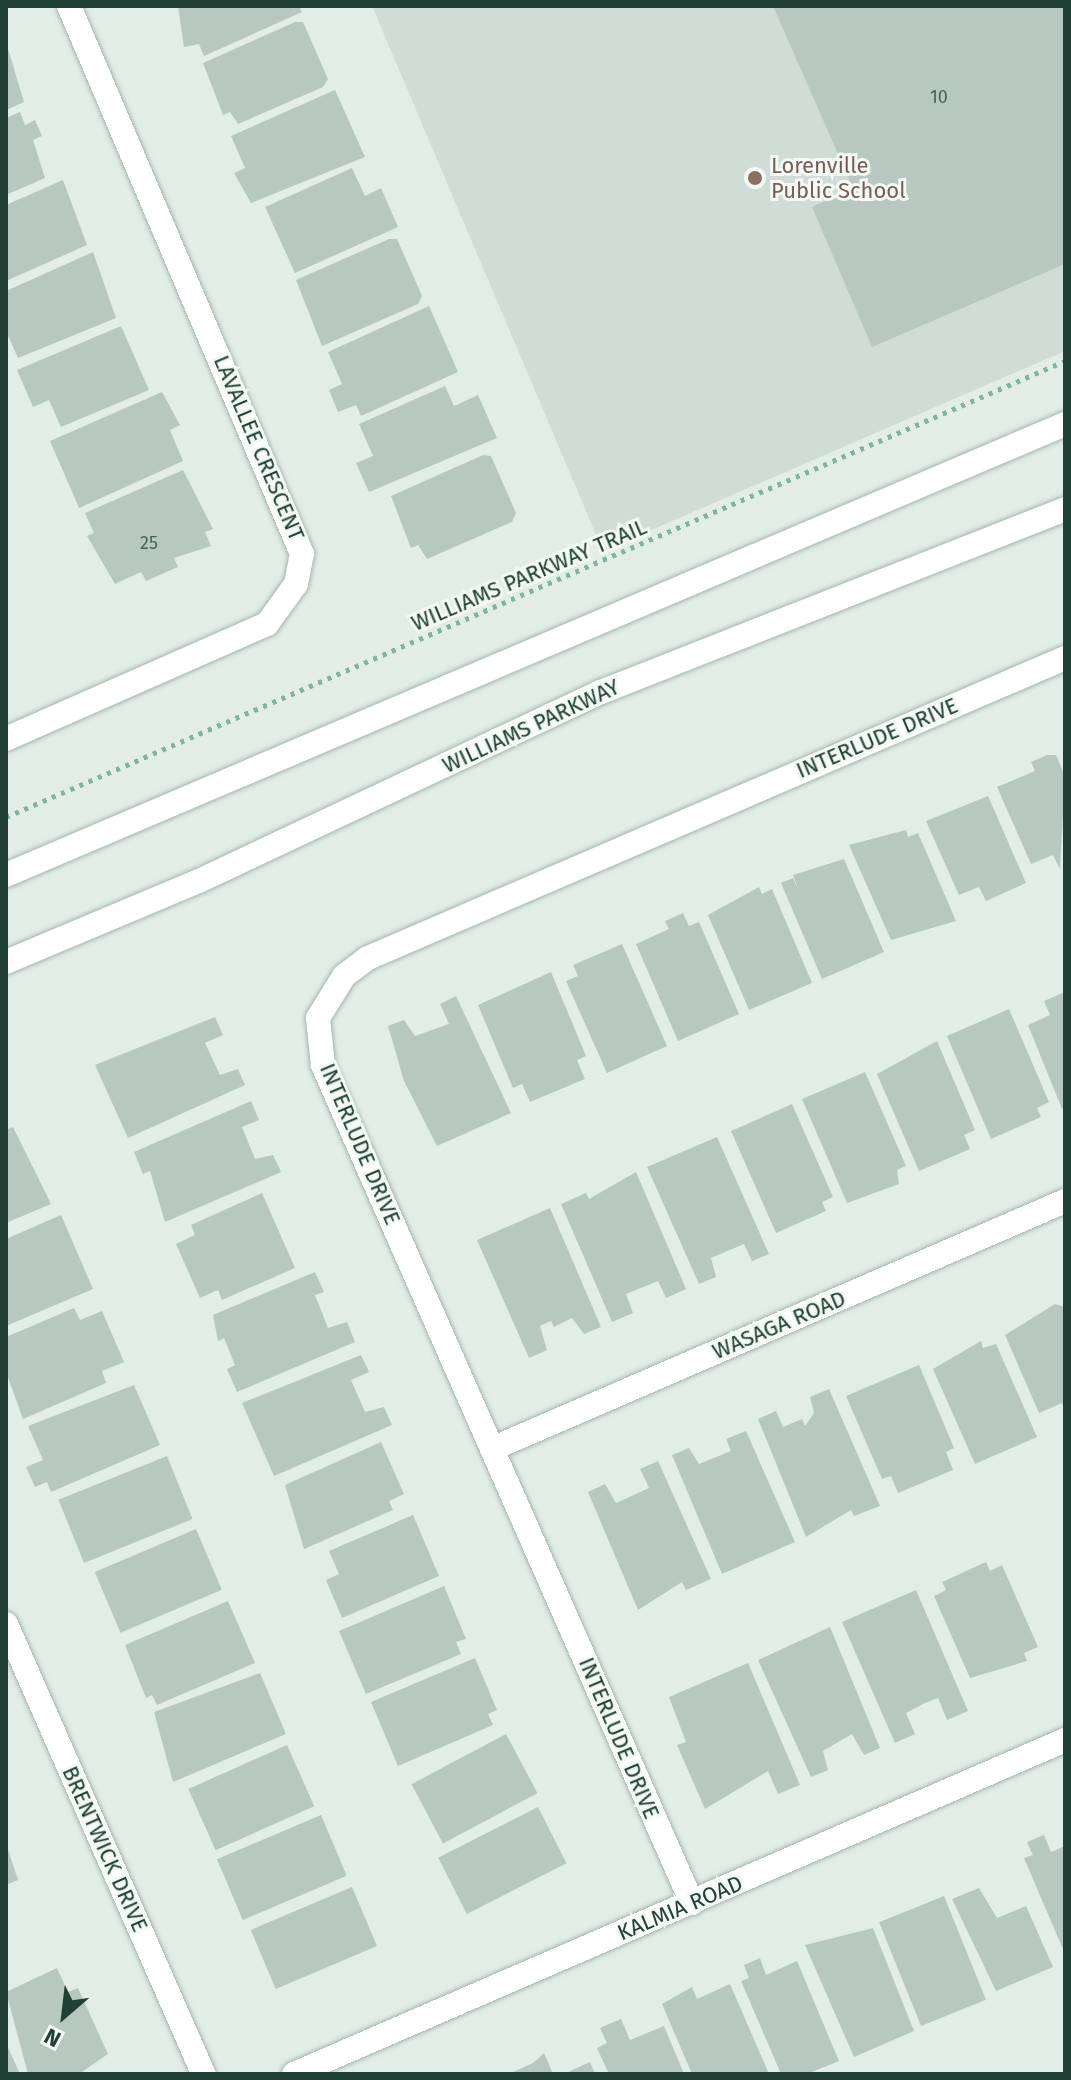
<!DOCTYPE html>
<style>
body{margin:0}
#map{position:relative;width:1071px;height:2080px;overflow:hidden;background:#e2ede7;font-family:"Fira Sans",sans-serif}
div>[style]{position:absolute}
.built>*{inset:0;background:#d0ddd6}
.building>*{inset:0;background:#b7c8c0;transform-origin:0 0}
.path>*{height:5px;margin-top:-2.5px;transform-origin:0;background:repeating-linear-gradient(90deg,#7fb49f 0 4px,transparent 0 10px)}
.roads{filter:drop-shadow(0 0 2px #a4b6ae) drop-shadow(0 0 2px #a4b6ae)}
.street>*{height:24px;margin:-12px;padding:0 12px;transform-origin:12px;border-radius:12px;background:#fff}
.secondary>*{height:24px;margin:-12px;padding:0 12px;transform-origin:12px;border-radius:12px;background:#fff}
.dots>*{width:22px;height:22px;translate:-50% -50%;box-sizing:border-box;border:4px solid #f3f9f5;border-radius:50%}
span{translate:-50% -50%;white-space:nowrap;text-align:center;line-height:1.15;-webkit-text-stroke:6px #f3f9f5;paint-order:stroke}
.number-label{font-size:18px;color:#466258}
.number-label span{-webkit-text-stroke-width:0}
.education-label{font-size:22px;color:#785e54}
.left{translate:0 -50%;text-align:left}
.street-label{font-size:22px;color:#204035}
.frame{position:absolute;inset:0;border:8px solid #204035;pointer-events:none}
.north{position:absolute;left:24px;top:1976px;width:80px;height:80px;-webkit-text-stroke:6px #f3f9f5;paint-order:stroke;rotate:208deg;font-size:22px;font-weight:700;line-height:32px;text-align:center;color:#204035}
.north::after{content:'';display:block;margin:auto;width:28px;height:36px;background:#204035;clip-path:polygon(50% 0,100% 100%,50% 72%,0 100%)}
</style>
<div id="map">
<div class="built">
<i style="clip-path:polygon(372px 6px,1065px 6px,1065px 351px,603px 551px)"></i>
</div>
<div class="building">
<i style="clip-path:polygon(178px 6px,299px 6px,302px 12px,204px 56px,199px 44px,184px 47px)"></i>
<i style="clip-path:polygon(773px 6px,1065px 6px,1065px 264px,872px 347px,812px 207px,853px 188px)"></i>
<i style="clip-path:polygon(295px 22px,303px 22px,328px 79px,323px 87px,238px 124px,230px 112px,223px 115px,203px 63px)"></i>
<i style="clip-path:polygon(6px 42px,24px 102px,6px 110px)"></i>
<i style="clip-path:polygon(335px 90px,365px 157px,251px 203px,234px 173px,245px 168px,231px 136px)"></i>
<i style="clip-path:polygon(20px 112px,25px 125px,35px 120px,42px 136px,33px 140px,45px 178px,6px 195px,6px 118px)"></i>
<i style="clip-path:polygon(352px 168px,365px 196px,381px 188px,398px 227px,295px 273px,265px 207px)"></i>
<i style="clip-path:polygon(63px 180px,87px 245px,6px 281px,6px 205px)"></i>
<i style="clip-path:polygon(389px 239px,397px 239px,422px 296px,418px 304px,322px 346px,296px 280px)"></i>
<i style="clip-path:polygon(93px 252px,116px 318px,18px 358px,6px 331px,6px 291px)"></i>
<i style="clip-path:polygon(429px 306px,458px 372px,361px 416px,356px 405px,338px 412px,329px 390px,342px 384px,328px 352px)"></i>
<i style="clip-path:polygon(121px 326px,149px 390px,61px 427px,49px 400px,33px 407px,17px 370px)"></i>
<i style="clip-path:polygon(445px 386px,454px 406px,478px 395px,497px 438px,369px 492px,356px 463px,373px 456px,359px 424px)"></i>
<i style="clip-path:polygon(162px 392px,180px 425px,170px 430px,183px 461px,79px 508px,50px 441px)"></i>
<i style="clip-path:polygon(483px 455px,491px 456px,516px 513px,512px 522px,427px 559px,418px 545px,411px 548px,391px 496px)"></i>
<i style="clip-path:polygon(183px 470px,213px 529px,205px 532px,211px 546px,174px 558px,178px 567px,146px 581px,141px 572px,115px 584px,87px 536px,94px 533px,85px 513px)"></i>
<i style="clip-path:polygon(1047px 755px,1056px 755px,1065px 776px,1060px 869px,1053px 855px,1031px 864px,997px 787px,1035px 771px,1031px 762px)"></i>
<i style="clip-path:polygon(988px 796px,1026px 883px,986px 901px,979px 887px,959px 895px,926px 821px)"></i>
<i style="clip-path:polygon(906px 830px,908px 837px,918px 833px,956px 921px,891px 940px,849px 845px)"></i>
<i style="clip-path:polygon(844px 859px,884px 952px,822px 979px,781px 883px,793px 878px,799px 891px,793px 875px)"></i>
<i style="clip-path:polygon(759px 887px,762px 894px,772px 889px,812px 983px,749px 1010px,708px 915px)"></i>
<i style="clip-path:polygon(683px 913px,689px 926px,699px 922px,739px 1014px,678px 1041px,636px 944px,669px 929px,665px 921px)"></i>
<i style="clip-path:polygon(622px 944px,667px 1046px,607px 1073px,566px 981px,578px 976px,573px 965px)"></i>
<i style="clip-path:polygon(551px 972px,586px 1056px,577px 1060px,585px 1079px,530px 1102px,522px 1084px,513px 1088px,478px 1005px)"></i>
<i style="clip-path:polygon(1065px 992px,1065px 1108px,1062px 1109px,1028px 1025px,1050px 1015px,1044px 1001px)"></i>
<i style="clip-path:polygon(456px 996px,511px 1113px,437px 1146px,404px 1081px,388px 1026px,404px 1020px,415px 1036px,449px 1024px,440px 1004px)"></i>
<i style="clip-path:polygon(1009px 1009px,1049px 1102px,1037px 1108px,1041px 1117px,991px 1139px,947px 1036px)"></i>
<i style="clip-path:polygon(215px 1017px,223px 1035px,205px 1043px,220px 1075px,238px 1069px,245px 1085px,128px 1138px,95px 1065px)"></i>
<i style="clip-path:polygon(937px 1041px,975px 1130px,964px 1135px,970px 1149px,919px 1171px,877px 1074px)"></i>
<i style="clip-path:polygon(865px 1072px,906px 1166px,897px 1170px,899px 1184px,847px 1203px,802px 1099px)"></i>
<i style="clip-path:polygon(251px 1101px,259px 1120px,242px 1127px,255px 1159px,273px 1155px,281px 1172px,165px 1222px,150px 1171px,143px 1174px,134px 1152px)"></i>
<i style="clip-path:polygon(792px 1104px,833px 1197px,822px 1202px,826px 1211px,776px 1233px,731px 1131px)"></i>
<i style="clip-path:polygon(13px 1127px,51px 1204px,6px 1223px,6px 1130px)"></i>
<i style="clip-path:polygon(717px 1137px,769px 1254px,752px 1261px,744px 1244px,711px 1258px,716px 1277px,699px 1284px,647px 1167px)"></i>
<i style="clip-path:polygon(636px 1172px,686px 1289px,666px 1298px,658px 1281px,626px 1294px,633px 1313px,612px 1322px,561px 1204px,586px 1193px,589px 1199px)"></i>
<i style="clip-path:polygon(262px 1193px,295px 1268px,222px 1300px,218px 1290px,200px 1298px,176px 1244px,195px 1235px,191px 1225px)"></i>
<i style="clip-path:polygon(550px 1208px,601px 1327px,584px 1334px,572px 1318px,554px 1327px,551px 1321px,540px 1326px,547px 1350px,529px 1358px,477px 1240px)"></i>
<i style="clip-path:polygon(61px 1215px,93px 1289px,6px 1326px,6px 1239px)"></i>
<i style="clip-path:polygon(315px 1272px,324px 1292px,315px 1295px,328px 1328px,347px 1322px,355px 1342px,237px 1392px,227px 1369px,235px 1365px,224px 1338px,218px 1341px,213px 1315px)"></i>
<i style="clip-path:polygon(1055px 1304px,1065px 1307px,1065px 1410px,1062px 1403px,1039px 1413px,1005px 1335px)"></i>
<i style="clip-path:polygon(74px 1308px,80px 1320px,102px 1311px,124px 1362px,102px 1371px,106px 1383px,23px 1419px,6px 1372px,6px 1337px)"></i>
<i style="clip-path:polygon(981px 1341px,983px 1348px,996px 1344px,1037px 1437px,975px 1464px,933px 1369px)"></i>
<i style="clip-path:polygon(361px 1355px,369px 1372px,351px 1380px,365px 1412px,384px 1407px,392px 1425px,274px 1476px,242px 1403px)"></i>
<i style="clip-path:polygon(919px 1365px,954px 1448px,946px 1452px,953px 1470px,898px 1493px,891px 1476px,882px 1479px,846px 1396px)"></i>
<i style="clip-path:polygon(134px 1385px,160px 1445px,51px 1492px,47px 1482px,35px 1487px,26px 1467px,43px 1460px,28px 1426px)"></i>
<i style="clip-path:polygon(829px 1389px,880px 1506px,854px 1516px,851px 1510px,806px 1537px,758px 1419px,776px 1411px,783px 1427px,802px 1419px,805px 1426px,814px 1413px,810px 1397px)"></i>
<i style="clip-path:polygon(746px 1431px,795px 1542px,722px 1574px,672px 1455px,689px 1448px,699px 1464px,731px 1451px,726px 1439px)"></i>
<i style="clip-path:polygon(381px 1442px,404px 1494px,389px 1501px,393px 1510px,304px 1549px,285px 1485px)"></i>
<i style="left:167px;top:1456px;width:68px;height:117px;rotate:68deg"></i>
<i style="clip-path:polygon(658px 1461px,711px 1579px,686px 1590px,682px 1582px,638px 1610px,588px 1492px,605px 1484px,616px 1503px,649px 1488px,640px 1469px)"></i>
<i style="clip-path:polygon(413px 1515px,439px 1576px,342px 1618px,326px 1580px,339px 1574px,329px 1551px)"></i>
<i style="left:196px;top:1529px;width:66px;height:110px;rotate:67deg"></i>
<i style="clip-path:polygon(986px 1562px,990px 1571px,1002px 1565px,1038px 1647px,1024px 1653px,1027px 1661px,970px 1678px,934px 1596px,946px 1590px,942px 1582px)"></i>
<i style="clip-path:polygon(444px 1586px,466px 1639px,456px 1642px,461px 1654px,366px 1694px,339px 1631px)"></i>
<i style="clip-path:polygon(916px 1590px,968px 1711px,947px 1720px,938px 1698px,925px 1703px,906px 1713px,915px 1734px,895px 1743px,842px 1622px)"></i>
<i style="clip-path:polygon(228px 1601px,255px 1663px,157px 1705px,152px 1695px,146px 1698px,125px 1645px)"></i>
<i style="clip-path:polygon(830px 1627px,880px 1748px,864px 1755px,852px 1734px,823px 1751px,828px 1770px,811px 1777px,758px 1660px)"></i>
<i style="clip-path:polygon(475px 1658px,497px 1710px,488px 1714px,493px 1725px,398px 1766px,371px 1702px)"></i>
<i style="clip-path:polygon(748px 1663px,800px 1785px,778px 1794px,768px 1771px,705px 1809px,677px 1745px,686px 1742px,669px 1697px)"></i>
<i style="clip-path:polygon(260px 1673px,286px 1734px,173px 1782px,154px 1712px)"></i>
<i style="left:506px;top:1734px;width:67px;height:107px;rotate:62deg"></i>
<i style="left:287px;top:1745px;width:67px;height:108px;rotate:66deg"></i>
<i style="left:538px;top:1807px;width:63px;height:112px;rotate:63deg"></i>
<i style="left:321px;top:1815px;width:66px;height:113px;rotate:67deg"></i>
<i style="clip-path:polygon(1044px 1835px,1051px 1852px,1065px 1846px,1065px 1954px,1024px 1858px,1033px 1855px,1027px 1842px)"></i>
<i style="clip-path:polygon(6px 1844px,18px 1880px,6px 1885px)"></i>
<i style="left:352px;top:1887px;width:64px;height:110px;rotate:67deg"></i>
<i style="clip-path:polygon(979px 1888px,997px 1918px,1026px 1906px,1053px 1967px,996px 1991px,952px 1899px)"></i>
<i style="left:944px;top:1896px;width:112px;height:70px;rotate:68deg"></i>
<i style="clip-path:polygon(873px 1928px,914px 2031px,854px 2057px,805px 1945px)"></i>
<i style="clip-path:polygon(760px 1958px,766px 1975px,797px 1961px,839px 2061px,807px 2074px,781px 2074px,741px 1981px,749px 1978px,744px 1965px)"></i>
<i style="clip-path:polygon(57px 1968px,68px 1992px,78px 1988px,108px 2054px,79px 2074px,28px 2074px,6px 1992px)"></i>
<i style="clip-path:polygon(730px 1984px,769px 2074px,692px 2074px,662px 2004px,692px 1987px,697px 1999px)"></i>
<i style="clip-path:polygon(621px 2019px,630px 2040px,664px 2026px,684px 2074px,609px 2074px,597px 2048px,607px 2043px,600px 2028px)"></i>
<i style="clip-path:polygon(6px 2043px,20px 2074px,6px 2074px)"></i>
<i style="clip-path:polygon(544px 2053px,553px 2074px,509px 2074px,533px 2063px)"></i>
<i style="clip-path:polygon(590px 2062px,595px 2074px,564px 2074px)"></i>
</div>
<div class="path">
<i style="left:6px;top:817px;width:1153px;rotate:-23.3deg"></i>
</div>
<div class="roads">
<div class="street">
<i style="left:6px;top:739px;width:285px;rotate:-23.8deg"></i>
<i style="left:267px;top:624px;width:49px;rotate:-54.1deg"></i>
<i style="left:296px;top:584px;width:31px;rotate:-79deg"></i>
<i style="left:302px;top:554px;width:595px;rotate:-113.03deg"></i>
<i style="left:494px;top:1448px;width:622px;rotate:-23.39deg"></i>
<i style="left:6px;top:1624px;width:492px;rotate:66.3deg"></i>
<i style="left:692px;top:1903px;width:916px;rotate:-113.77deg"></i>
<i style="left:323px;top:1065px;width:47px;rotate:-96.1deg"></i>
<i style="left:318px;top:1018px;width:49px;rotate:-58.2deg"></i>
<i style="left:344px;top:976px;width:30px;rotate:-37deg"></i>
<i style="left:368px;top:958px;width:759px;rotate:-23.29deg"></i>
<i style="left:294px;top:2074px;width:840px;rotate:-23.42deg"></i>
</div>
<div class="secondary">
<i style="left:6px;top:875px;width:1151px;rotate:-23.07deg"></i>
<i style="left:6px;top:962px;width:209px;rotate:-22.8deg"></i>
<i style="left:199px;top:881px;width:444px;rotate:-25.2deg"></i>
<i style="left:601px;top:692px;width:499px;rotate:-21.5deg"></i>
</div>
</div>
<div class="dots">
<i style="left:755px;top:178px;background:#8d6e63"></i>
</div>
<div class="number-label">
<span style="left:939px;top:97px">10</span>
<span style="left:149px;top:543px">25</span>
</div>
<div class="education-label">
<span class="left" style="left:771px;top:178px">Lorenville<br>Public School</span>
</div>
<div class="street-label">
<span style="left:259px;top:448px;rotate:67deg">LAVALLEE CRESCENT</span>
<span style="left:529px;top:575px;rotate:-23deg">WILLIAMS PARKWAY TRAIL</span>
<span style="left:531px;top:726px;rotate:-25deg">WILLIAMS PARKWAY</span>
<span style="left:877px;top:738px;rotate:-23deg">INTERLUDE DRIVE</span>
<span style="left:360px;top:1144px;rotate:67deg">INTERLUDE DRIVE</span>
<span style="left:779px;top:1325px;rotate:-23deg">WASAGA ROAD</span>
<span style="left:619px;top:1738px;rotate:67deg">INTERLUDE DRIVE</span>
<span style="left:105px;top:1849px;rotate:66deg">BRENTWICK DRIVE</span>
<span style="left:680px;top:1908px;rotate:-23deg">KALMIA ROAD</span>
</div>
<div class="frame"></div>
<div class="north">N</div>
</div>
